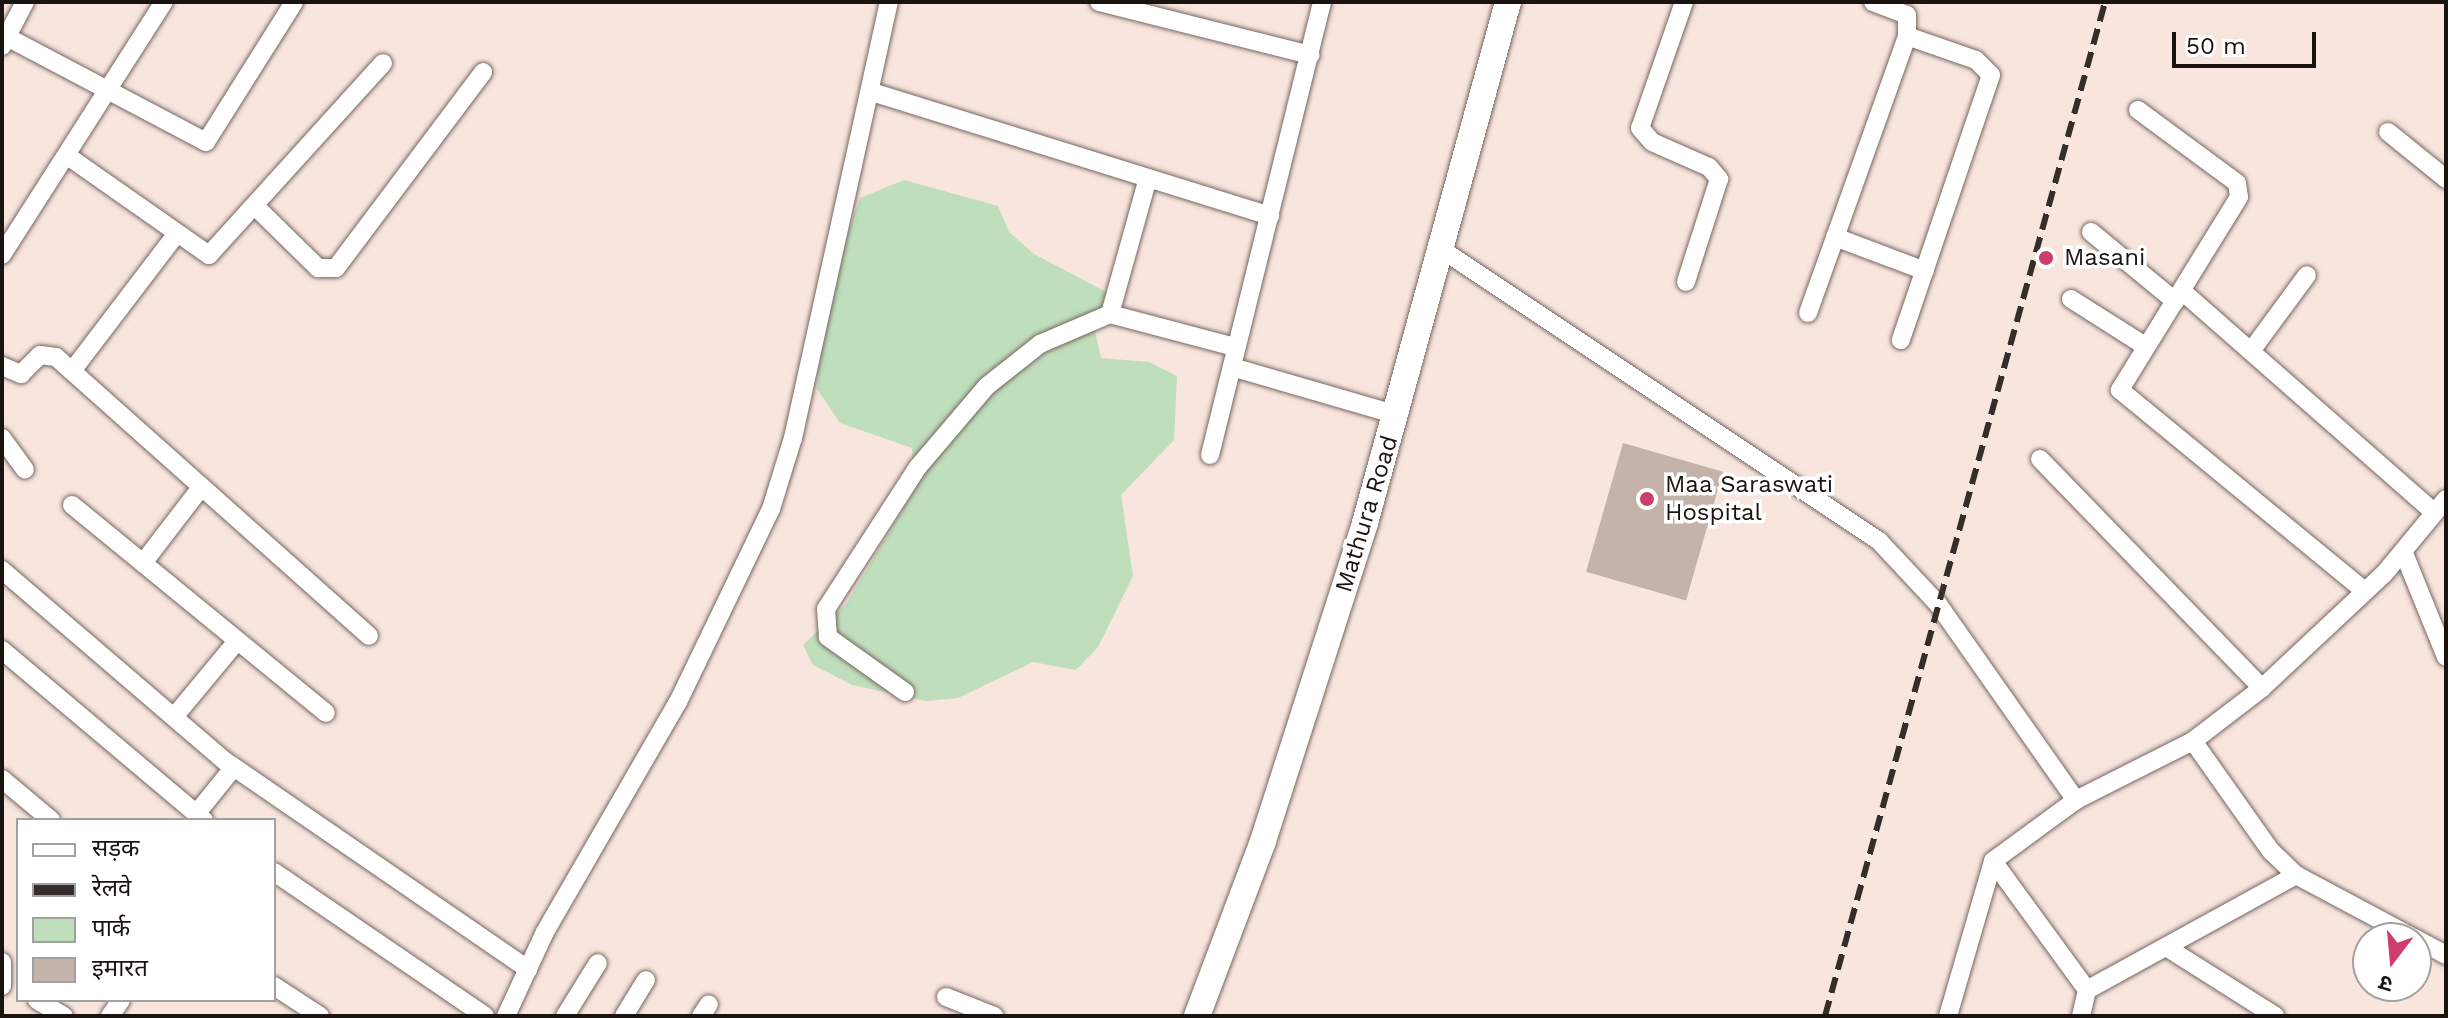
<!DOCTYPE html>
<meta charset="utf-8">
<style>
body{margin:0}
#map{position:relative;width:2448px;height:1018px;overflow:hidden;background:#f8e5de;font-family:"Work Sans","Noto Sans Devanagari",sans-serif}
div>[style]{position:absolute}
.green>*{inset:0;background:#bfdebc}
.building>*{inset:0;background:#c3b3a9;transform-origin:0 0}
.roads{filter:drop-shadow(0 0 2px #776761) drop-shadow(0 0 2px #776761)}
.street>*{height:18px;margin:-9px;padding:0 9px;transform-origin:9px;border-radius:9px;background:#fff}
.secondary>*{height:26px;margin:-13px;padding:0 13px;transform-origin:13px;border-radius:13px;background:#fff}
.rail>*{height:6px;margin-top:-3px;transform-origin:0;background:repeating-linear-gradient(90deg,#342d29 0 16px,transparent 0 24px)}
.dots>*{width:22px;height:22px;translate:-50% -50%;box-sizing:border-box;border:4px solid #fff;border-radius:50%}
span{translate:-50% -50%;white-space:nowrap;text-align:center;line-height:1.15;-webkit-text-stroke:7px #fff;paint-order:stroke}
.poi-label{font-size:24px;color:#1a1411}
.left{translate:0 -50%;text-align:left}
.street-label{font-size:24px;color:#1a1411}
.frame{position:absolute;inset:0;border:4px solid #1a1411;pointer-events:none}
.legend{position:absolute;left:16px;top:818px;width:260px;height:184px;box-sizing:border-box;background:#fff;border:2px solid #a3a1a0;margin:0;padding:10px 14px;list-style:none;font-size:24px;color:#1a1411}
.legend li{display:flex;align-items:center;gap:16px;height:40px}
.legend b{width:40px;border:2px solid #a3a1a0}
.north{position:absolute;left:2352px;top:922px;width:80px;height:80px;box-sizing:border-box;background:#fff;border:2px solid #a3a1a0;border-radius:50%;rotate:196deg;font-size:22px;font-weight:700;line-height:32px;text-align:center;color:#1a1411}
.north::after{content:'';display:block;margin:auto;width:28px;height:36px;background:#cc3f6c;clip-path:polygon(50% 0,100% 100%,50% 72%,0 100%)}
.scale{position:absolute;left:2172px;top:32px;width:144px;height:36px;box-sizing:border-box;border:4px solid #1a1411;border-top:0;padding-left:10px;font-size:24px;line-height:28px;white-space:nowrap;color:#1a1411;-webkit-text-stroke:6px #fff;paint-order:stroke}
</style>
<div id="map">
<div class="green">
<i style="clip-path:polygon(904px 180px,998px 206px,1009px 232px,1034px 254px,1112px 295px,1093px 323px,1101px 358px,1149px 362px,1177px 376px,1174px 440px,1121px 495px,1133px 576px,1098px 647px,1076px 670px,1033px 662px,958px 698px,926px 701px,852px 685px,813px 665px,803px 645px,846px 604px,915px 489px,912px 448px,840px 423px,817px 389px,824px 300px,860px 198px)"></i>
</div>
<div class="building">
<i style="left:1623px;top:443px;width:104px;height:134px;rotate:16deg"></i>
</div>
<div class="roads">
<div class="street">
<i style="left:1099px;top:2px;width:218px;rotate:14.1deg"></i>
<i style="left:1684px;top:2px;width:133px;rotate:109.2deg"></i>
<i style="left:1640px;top:128px;width:18px;rotate:49deg"></i>
<i style="left:1652px;top:142px;width:62px;rotate:23.7deg"></i>
<i style="left:1709px;top:167px;width:16px;rotate:50deg"></i>
<i style="left:1719px;top:179px;width:108px;rotate:107.8deg"></i>
<i style="left:1873px;top:2px;width:36px;rotate:21deg"></i>
<i style="left:1907px;top:15px;width:21px;rotate:90deg"></i>
<i style="left:1907px;top:36px;width:73px;rotate:19.2deg"></i>
<i style="left:1976px;top:60px;width:21px;rotate:45deg"></i>
<i style="left:1991px;top:75px;width:280px;rotate:108.8deg"></i>
<i style="left:7px;top:37px;width:225px;rotate:27.8deg"></i>
<i style="left:206px;top:142px;width:165px;rotate:-57.8deg"></i>
<i style="left:2px;top:46px;width:50px;rotate:-62.4deg"></i>
<i style="left:872px;top:92px;width:417px;rotate:17.3deg"></i>
<i style="left:2138px;top:110px;width:123px;rotate:36.4deg"></i>
<i style="left:2237px;top:183px;width:14px;rotate:82deg"></i>
<i style="left:2239px;top:197px;width:227px;rotate:121.7deg"></i>
<i style="left:2120px;top:390px;width:317px;rotate:39.4deg"></i>
<i style="left:2388px;top:132px;width:75px;rotate:39deg"></i>
<i style="left:69px;top:157px;width:171px;rotate:35deg"></i>
<i style="left:209px;top:255px;width:259px;rotate:-47.8deg"></i>
<i style="left:257px;top:208px;width:86px;rotate:44.5deg"></i>
<i style="left:318px;top:268px;width:18px"></i>
<i style="left:336px;top:268px;width:245px;rotate:-53.1deg"></i>
<i style="left:2091px;top:232px;width:109px;rotate:39.4deg"></i>
<i style="left:1835px;top:237px;width:96px;rotate:20.7deg"></i>
<i style="left:1444px;top:251px;width:523px;rotate:33.69deg"></i>
<i style="left:1879px;top:541px;width:86px;rotate:46.9deg"></i>
<i style="left:1938px;top:604px;width:240px;rotate:54.9deg"></i>
<i style="left:2px;top:255px;width:300px;rotate:-57.4deg"></i>
<i style="left:2182px;top:291px;width:335px;rotate:41.3deg"></i>
<i style="left:2071px;top:299px;width:88px;rotate:32.4deg"></i>
<i style="left:1808px;top:313px;width:294px;rotate:-70.3deg"></i>
<i style="left:1110px;top:314px;width:141px;rotate:-74.4deg"></i>
<i style="left:2251px;top:351px;width:94px;rotate:-53.6deg"></i>
<i style="left:2px;top:366px;width:21px;rotate:23deg"></i>
<i style="left:21px;top:374px;width:27px;rotate:-45deg"></i>
<i style="left:40px;top:355px;width:16px;rotate:7deg"></i>
<i style="left:56px;top:357px;width:419px;rotate:41.7deg"></i>
<i style="left:1232px;top:367px;width:172px;rotate:16.2deg"></i>
<i style="left:72px;top:371px;width:170px;rotate:-52.7deg"></i>
<i style="left:2px;top:438px;width:39px;rotate:54deg"></i>
<i style="left:1210px;top:455px;width:467px;rotate:-76.1deg"></i>
<i style="left:2040px;top:459px;width:319px;rotate:45.9deg"></i>
<i style="left:72px;top:505px;width:328px;rotate:39.3deg"></i>
<i style="left:2403px;top:551px;width:114px;rotate:67.9deg"></i>
<i style="left:143px;top:563px;width:92px;rotate:-52.5deg"></i>
<i style="left:2px;top:570px;width:294px;rotate:40.6deg"></i>
<i style="left:225px;top:761px;width:368px;rotate:34.5deg"></i>
<i style="left:2px;top:650px;width:264px;rotate:40.1deg"></i>
<i style="left:905px;top:692px;width:95px;rotate:-144.5deg"></i>
<i style="left:828px;top:637px;width:28px;rotate:-94deg"></i>
<i style="left:826px;top:609px;width:169px;rotate:-57.1deg"></i>
<i style="left:918px;top:467px;width:106px;rotate:-49.6deg"></i>
<i style="left:987px;top:386px;width:68px;rotate:-38.4deg"></i>
<i style="left:1040px;top:344px;width:76px;rotate:-23.2deg"></i>
<i style="left:1110px;top:314px;width:129px;rotate:14.8deg"></i>
<i style="left:174px;top:717px;width:99px;rotate:-50.3deg"></i>
<i style="left:2193px;top:741px;width:87px;rotate:-37.5deg"></i>
<i style="left:2262px;top:688px;width:167px;rotate:-43.1deg"></i>
<i style="left:2384px;top:574px;width:97px;rotate:-50.4deg"></i>
<i style="left:2px;top:779px;width:64px;rotate:39.9deg"></i>
<i style="left:196px;top:814px;width:60px;rotate:-51deg"></i>
<i style="left:1993px;top:861px;width:160px;rotate:53.9deg"></i>
<i style="left:2087px;top:990px;width:27px;rotate:103deg"></i>
<i style="left:274px;top:872px;width:255px;rotate:34.3deg"></i>
<i style="left:2416px;top:939px;width:34px;rotate:28deg"></i>
<i style="left:2166px;top:947px;width:129px;rotate:32.3deg"></i>
<i style="left:2px;top:962px;width:24px;rotate:90deg"></i>
<i style="left:274px;top:986px;width:55px;rotate:33.1deg"></i>
<i style="left:2087px;top:990px;width:239px;rotate:-28.8deg"></i>
<i style="left:946px;top:997px;width:52px;rotate:21.6deg"></i>
<i style="left:37px;top:1000px;width:31px;rotate:31deg"></i>
<i style="left:110px;top:1016px;width:19px;rotate:-55deg"></i>
<i style="left:506px;top:1016px;width:93px;rotate:-65.1deg"></i>
<i style="left:545px;top:932px;width:266px;rotate:-60deg"></i>
<i style="left:678px;top:702px;width:214px;rotate:-64.3deg"></i>
<i style="left:771px;top:509px;width:74px;rotate:-72.8deg"></i>
<i style="left:793px;top:438px;width:446px;rotate:-77.6deg"></i>
<i style="left:565px;top:1016px;width:62px;rotate:-58.1deg"></i>
<i style="left:624px;top:1016px;width:42px;rotate:-58.6deg"></i>
<i style="left:701px;top:1016px;width:14px;rotate:-56deg"></i>
<i style="left:1948px;top:1016px;width:161px;rotate:-73.8deg"></i>
<i style="left:1993px;top:861px;width:103px;rotate:-36.3deg"></i>
<i style="left:2076px;top:800px;width:131px;rotate:-26.8deg"></i>
<i style="left:2193px;top:741px;width:135px;rotate:54.7deg"></i>
<i style="left:2271px;top:851px;width:35px;rotate:44deg"></i>
<i style="left:2296px;top:875px;width:134px;rotate:28.1deg"></i>
</div>
<div class="secondary">
<i style="left:1197px;top:1016px;width:187px;rotate:-69.3deg"></i>
<i style="left:1263px;top:841px;width:334px;rotate:-72.2deg"></i>
<i style="left:1365px;top:523px;width:540px;rotate:-74.65deg"></i>
</div>
</div>
<div class="rail">
<i style="left:1825px;top:1016px;width:1052px;rotate:-74.56deg"></i>
</div>
<div class="dots">
<i style="left:2046px;top:258px;background:#cc3f6c"></i>
<i style="left:1647px;top:499px;background:#cc3f6c"></i>
</div>
<div class="poi-label">
<span class="left" style="left:2064px;top:258px">Masani</span>
<span class="left" style="left:1665px;top:499px">Maa Saraswati<br>Hospital</span>
</div>
<div class="street-label">
<span style="left:1367px;top:514px;rotate:-73deg">Mathura Road</span>
</div>
<div class="frame"></div>
<ul class="legend">
<li><b style="height:10px;background:#fff"></b>सड़क</li>
<li><b style="height:10px;background:#342d29"></b>रेलवे</li>
<li><b style="height:22px;background:#bfdebc"></b>पार्क</li>
<li><b style="height:22px;background:#c3b3a9"></b>इमारत</li>
</ul>
<div class="north">उ</div>
<div class="scale">50 m</div>
</div>
